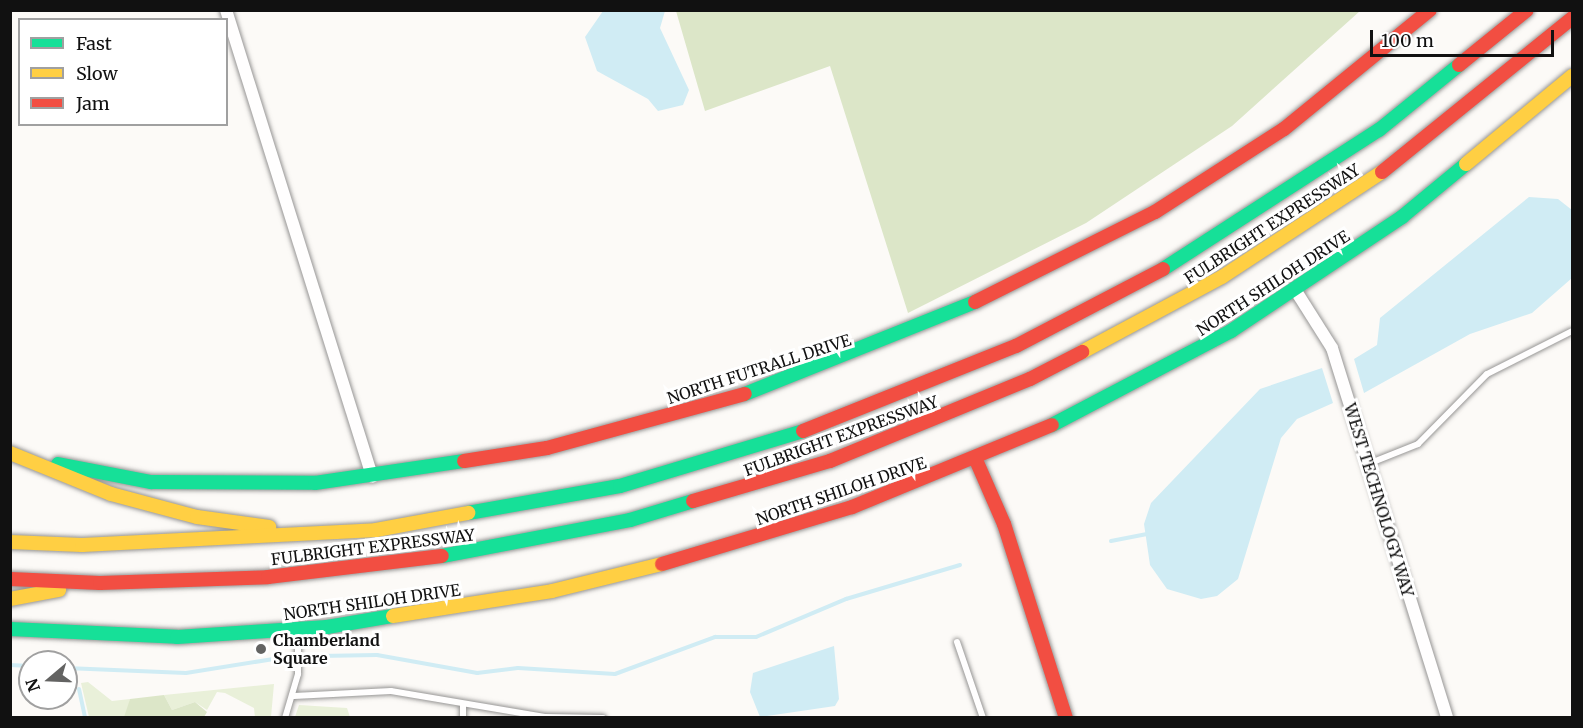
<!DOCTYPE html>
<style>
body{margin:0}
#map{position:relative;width:1583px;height:728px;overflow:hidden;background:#fcfaf7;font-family:Merriweather,serif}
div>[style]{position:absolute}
.green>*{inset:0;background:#e9f0d9}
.forest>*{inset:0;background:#dce6c8}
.water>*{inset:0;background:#d0ecf4}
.stream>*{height:4px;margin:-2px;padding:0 2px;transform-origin:2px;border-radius:2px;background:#d0ecf4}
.roads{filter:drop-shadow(0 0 2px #979695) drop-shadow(0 0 2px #979695)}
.lane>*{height:6px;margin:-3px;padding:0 3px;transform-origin:3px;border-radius:3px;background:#fffefe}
.street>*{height:12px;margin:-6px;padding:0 6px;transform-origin:6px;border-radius:6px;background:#fffefe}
.fast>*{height:14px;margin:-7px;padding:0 7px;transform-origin:7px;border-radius:7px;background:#16e098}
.slow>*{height:14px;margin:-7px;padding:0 7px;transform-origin:7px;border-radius:7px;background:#ffcf43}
.jam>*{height:14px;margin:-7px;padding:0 7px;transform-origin:7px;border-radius:7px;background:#f24e42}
.dots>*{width:16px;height:16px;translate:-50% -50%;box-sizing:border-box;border:3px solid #fff;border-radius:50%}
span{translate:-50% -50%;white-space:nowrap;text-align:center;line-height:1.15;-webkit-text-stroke:6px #fff;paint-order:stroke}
.street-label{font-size:16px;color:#111}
.poi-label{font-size:16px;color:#111;font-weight:700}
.left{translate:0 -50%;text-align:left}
.frame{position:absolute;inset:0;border:12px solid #111;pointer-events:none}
.legend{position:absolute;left:18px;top:18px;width:210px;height:108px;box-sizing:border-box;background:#fff;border:2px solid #a0a0a0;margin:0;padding:8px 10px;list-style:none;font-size:18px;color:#111}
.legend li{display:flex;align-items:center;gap:12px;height:30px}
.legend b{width:30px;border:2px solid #a0a0a0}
.north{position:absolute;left:18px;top:650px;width:60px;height:60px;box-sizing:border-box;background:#fff;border:2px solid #a0a0a0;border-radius:50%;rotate:251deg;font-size:16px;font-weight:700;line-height:24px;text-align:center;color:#111}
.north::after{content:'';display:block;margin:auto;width:21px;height:27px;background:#636362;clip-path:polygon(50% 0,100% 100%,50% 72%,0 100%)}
.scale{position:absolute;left:1370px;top:30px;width:184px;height:27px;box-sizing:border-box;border:3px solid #111;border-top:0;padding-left:8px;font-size:18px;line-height:21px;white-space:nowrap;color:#111;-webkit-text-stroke:4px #fff;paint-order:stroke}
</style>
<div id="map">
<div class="green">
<i style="clip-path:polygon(88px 682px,112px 701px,130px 699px,128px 716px,89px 717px,81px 683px)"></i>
<i style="clip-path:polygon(274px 684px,271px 717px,255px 718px,254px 708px,225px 693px,217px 692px,207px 710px,195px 702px,172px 710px,164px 695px)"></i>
<i style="clip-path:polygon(299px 705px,347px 708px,350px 717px,295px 717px)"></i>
</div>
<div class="forest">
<i style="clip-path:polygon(676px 11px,676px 10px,1360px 11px,1232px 126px,1086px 223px,908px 313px,830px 66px,705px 111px)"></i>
<i style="clip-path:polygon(164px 695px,172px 710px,195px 702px,207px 712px,204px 717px,124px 717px,130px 699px)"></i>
</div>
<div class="water">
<i style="clip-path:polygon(603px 11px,665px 11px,660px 28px,689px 90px,683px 105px,658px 111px,648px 99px,597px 71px,585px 37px)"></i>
<i style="clip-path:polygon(1529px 197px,1558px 199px,1572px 210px,1572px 278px,1532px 313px,1470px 334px,1364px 393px,1354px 359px,1377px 345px,1380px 318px)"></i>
<i style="clip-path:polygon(1322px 368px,1333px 403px,1297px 419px,1281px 438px,1238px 579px,1217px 596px,1201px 599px,1167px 589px,1150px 565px,1144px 524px,1151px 503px,1260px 389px)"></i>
<i style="clip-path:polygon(834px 646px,839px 699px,835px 706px,760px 717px,750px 692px,753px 673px)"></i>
</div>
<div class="stream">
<i style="left:1111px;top:541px;width:38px;rotate:-11deg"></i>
<i style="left:319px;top:656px;width:58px;rotate:-1deg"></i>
<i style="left:377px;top:655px;width:102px;rotate:10.2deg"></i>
<i style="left:477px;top:673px;width:41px;rotate:-7deg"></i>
<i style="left:518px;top:668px;width:97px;rotate:3.5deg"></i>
<i style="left:615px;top:674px;width:107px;rotate:-20.3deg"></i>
<i style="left:715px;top:637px;width:41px"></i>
<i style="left:756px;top:637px;width:98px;rotate:-22.9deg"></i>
<i style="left:846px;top:599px;width:119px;rotate:-16.6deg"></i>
<i style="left:10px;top:665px;width:20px;rotate:3deg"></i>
<i style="left:66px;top:668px;width:120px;rotate:2.4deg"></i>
<i style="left:186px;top:673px;width:95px;rotate:-9.1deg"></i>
<i style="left:79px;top:689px;width:30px;rotate:78deg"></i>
</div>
<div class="roads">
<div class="lane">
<i style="left:1368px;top:464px;width:54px;rotate:-21.8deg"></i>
<i style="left:1418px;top:444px;width:98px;rotate:-45.4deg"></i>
<i style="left:1487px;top:374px;width:95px;rotate:-26.8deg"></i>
<i style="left:957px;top:642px;width:80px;rotate:71.1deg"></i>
<i style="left:294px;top:696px;width:97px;rotate:-3deg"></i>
<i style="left:391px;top:691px;width:156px;rotate:9.6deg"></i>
<i style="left:545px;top:717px;width:58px;rotate:1deg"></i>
<i style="left:285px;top:718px;width:46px;rotate:-73.5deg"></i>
<i style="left:298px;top:674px;width:43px;rotate:-90deg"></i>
<i style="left:463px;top:718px;width:14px;rotate:-90deg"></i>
</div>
<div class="street">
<i style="left:226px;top:10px;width:489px;rotate:72.6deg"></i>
<i style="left:1296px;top:291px;width:67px;rotate:57.7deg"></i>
<i style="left:1332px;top:348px;width:387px;rotate:72.7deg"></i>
</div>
<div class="fast">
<i style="left:1163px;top:269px;width:257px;rotate:-32.8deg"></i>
<i style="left:1379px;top:130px;width:103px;rotate:-39.1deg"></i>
<i style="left:745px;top:394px;width:248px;rotate:-21.8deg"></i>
<i style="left:1052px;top:425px;width:202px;rotate:-27.7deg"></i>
<i style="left:1231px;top:331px;width:206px;rotate:-33.7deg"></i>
<i style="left:1402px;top:217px;width:83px;rotate:-39.6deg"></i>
<i style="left:58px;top:464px;width:95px;rotate:11deg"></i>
<i style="left:151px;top:482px;width:164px;rotate:0.3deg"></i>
<i style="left:315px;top:483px;width:151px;rotate:-8.4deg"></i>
<i style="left:468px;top:513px;width:154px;rotate:-10.1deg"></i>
<i style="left:620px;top:486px;width:191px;rotate:-16.7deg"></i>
<i style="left:442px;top:556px;width:191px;rotate:-10.8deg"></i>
<i style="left:630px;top:520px;width:66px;rotate:-16.8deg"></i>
<i style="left:10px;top:629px;width:167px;rotate:2.7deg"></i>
<i style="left:177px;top:637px;width:150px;rotate:-3.8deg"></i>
<i style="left:327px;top:627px;width:67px;rotate:-9.5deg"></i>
</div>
<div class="slow">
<i style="left:1466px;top:164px;width:138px;rotate:-39.7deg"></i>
<i style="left:1082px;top:352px;width:159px;rotate:-28.2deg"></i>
<i style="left:1222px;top:277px;width:191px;rotate:-33.3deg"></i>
<i style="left:10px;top:453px;width:109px;rotate:22.1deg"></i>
<i style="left:111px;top:494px;width:89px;rotate:15deg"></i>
<i style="left:197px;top:517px;width:73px;rotate:7.9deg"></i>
<i style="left:10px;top:542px;width:72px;rotate:2.4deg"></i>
<i style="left:82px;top:545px;width:294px;rotate:-2.9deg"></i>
<i style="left:376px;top:530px;width:94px;rotate:-10.5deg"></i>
<i style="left:10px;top:599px;width:50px;rotate:-10.4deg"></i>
<i style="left:393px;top:616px;width:161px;rotate:-8.9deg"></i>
<i style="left:552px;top:591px;width:113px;rotate:-13.8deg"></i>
</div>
<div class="jam">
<i style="left:1459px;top:65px;width:87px;rotate:-39deg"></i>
<i style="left:1382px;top:172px;width:245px;rotate:-39deg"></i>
<i style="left:975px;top:302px;width:201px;rotate:-26.6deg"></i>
<i style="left:1155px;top:212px;width:153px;rotate:-32.8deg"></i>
<i style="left:1284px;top:129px;width:188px;rotate:-39.2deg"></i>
<i style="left:803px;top:431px;width:229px;rotate:-21.8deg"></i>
<i style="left:1016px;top:346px;width:166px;rotate:-27.6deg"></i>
<i style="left:976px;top:460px;width:70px;rotate:66.4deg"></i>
<i style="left:1004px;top:524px;width:204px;rotate:72.3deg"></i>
<i style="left:464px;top:461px;width:84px;rotate:-8.9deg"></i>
<i style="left:547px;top:448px;width:205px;rotate:-15.3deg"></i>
<i style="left:693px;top:501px;width:143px;rotate:-16.3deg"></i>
<i style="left:830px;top:461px;width:216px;rotate:-22.3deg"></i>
<i style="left:1030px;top:379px;width:59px;rotate:-27.4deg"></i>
<i style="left:662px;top:564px;width:198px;rotate:-16.7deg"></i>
<i style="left:852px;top:507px;width:216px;rotate:-22.3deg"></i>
<i style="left:10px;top:579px;width:90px;rotate:2.5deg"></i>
<i style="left:100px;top:583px;width:168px;rotate:-2deg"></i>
<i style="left:268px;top:577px;width:175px;rotate:-6.9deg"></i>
</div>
</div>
<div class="dots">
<i style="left:261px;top:649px;background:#636362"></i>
</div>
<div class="street-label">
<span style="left:1272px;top:224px;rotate:-33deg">FULBRIGHT EXPRESSWAY</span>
<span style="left:1273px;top:283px;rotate:-33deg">NORTH SHILOH DRIVE</span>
<span style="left:759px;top:369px;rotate:-18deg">NORTH FUTRALL DRIVE</span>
<span style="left:841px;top:436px;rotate:-20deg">FULBRIGHT EXPRESSWAY</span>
<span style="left:841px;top:491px;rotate:-19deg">NORTH SHILOH DRIVE</span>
<span style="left:1379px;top:500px;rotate:73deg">WEST TECHNOLOGY WAY</span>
<span style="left:373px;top:547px;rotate:-7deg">FULBRIGHT EXPRESSWAY</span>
<span style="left:372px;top:602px;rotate:-8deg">NORTH SHILOH DRIVE</span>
</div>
<div class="poi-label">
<span class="left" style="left:273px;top:649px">Chamberland<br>Square</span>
</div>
<div class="frame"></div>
<ul class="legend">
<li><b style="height:8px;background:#16e098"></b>Fast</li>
<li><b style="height:8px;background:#ffcf43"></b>Slow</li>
<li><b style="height:8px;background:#f24e42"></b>Jam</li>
</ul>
<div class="north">N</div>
<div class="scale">100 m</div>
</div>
